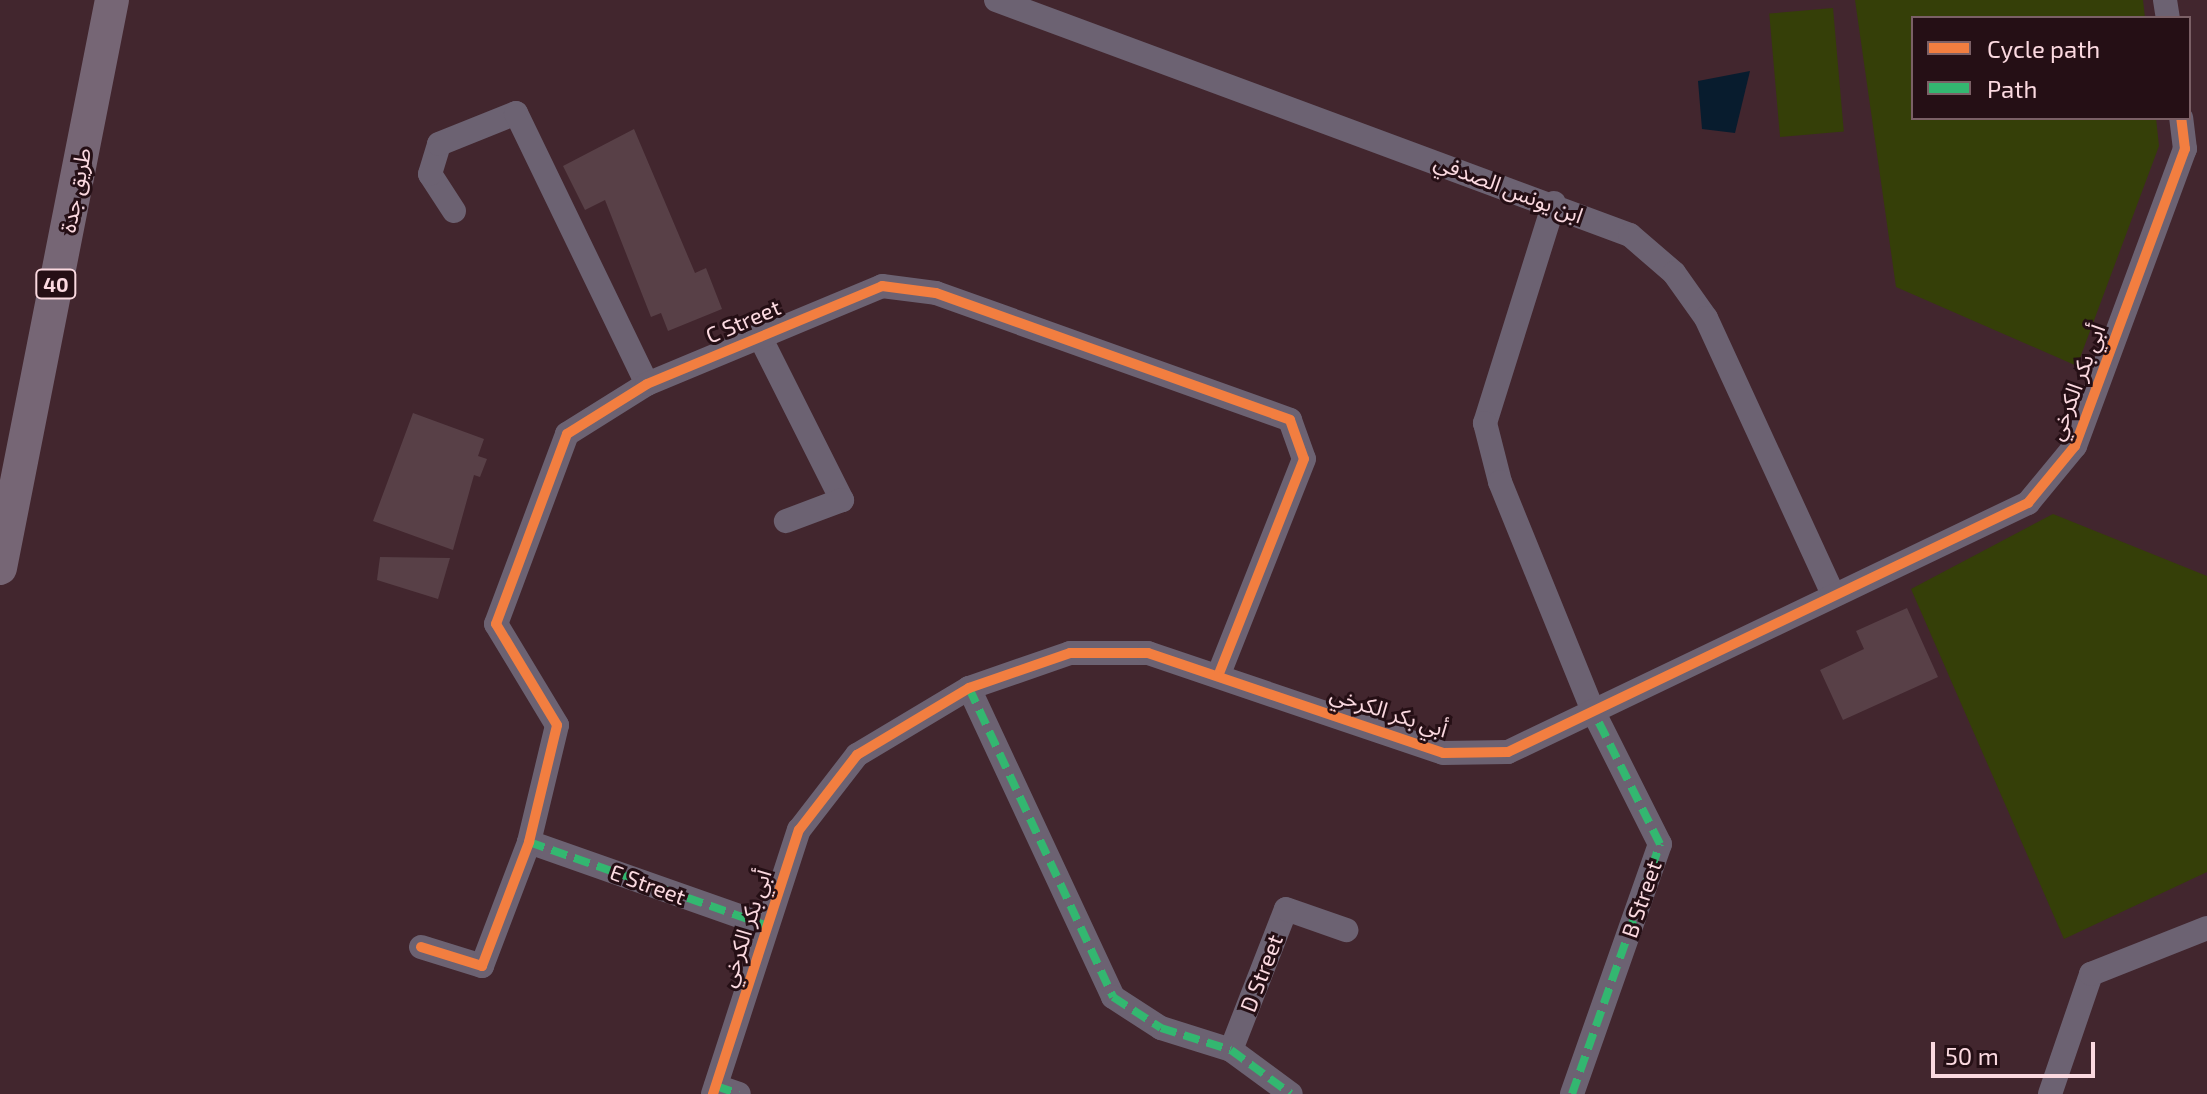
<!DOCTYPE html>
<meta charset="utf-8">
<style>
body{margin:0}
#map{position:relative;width:2207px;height:1094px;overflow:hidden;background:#42262e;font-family:"Exo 2","Noto Sans Arabic",sans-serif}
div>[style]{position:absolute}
.green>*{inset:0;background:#353f08;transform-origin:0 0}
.water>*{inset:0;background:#081c2e}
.building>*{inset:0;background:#584047}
.minor>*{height:24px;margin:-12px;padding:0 12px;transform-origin:12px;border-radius:12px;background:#6c6272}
.highway>*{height:34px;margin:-17px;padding:0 17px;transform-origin:17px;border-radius:17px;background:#766675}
.quiet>*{height:8px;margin-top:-4px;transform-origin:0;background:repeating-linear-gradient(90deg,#33b770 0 16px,transparent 0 24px)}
.cycleway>*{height:10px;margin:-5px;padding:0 5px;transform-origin:5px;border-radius:5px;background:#f27e40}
span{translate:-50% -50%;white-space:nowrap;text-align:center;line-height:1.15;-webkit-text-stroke:6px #250f15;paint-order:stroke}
.shield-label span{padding:2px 6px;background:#250f15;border:2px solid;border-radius:6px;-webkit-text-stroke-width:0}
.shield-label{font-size:20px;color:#fbd9e0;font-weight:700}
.street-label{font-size:22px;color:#fbd9e0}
.legend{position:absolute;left:1911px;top:16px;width:280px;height:104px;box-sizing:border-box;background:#250f15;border:2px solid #7b6066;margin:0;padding:10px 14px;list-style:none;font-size:24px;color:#fbd9e0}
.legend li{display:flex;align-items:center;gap:16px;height:40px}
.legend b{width:40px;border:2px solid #7b6066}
.scale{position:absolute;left:1931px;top:1042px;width:164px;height:36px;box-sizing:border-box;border:4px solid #fbd9e0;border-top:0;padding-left:10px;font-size:24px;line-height:28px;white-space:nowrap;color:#fbd9e0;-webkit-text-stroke:6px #250f15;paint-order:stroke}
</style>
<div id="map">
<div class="green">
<i style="clip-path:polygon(1855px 0,2143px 0,2145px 18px,1913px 18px,1913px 118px,2156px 118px,2159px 146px,2077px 366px,1896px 287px)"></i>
<i style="left:1833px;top:8px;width:124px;height:64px;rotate:85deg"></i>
<i style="clip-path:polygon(2053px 514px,2207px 576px,2207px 872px,2064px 939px,1911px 589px)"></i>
</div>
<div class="water">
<i style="clip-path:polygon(1750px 71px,1735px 133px,1702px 129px,1698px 81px)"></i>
</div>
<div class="building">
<i style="clip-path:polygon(634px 129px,695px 273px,706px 268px,722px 309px,668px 331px,661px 313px,651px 317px,605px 200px,585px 210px,563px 166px)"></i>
<i style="clip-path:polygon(413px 413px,484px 439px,478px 456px,487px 459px,480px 477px,474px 475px,453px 550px,373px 521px)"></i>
<i style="clip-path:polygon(380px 557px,450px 558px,438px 599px,377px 580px)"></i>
<i style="clip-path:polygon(1907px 608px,1938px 677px,1843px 720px,1820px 670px,1864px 649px,1856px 631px)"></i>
</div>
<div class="minor">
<i style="left:996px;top:0;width:676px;rotate:20.34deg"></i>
<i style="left:1630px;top:235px;width:58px;rotate:40.8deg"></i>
<i style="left:1674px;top:273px;width:55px;rotate:54.6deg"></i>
<i style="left:1706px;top:318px;width:304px;rotate:65.3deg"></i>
<i style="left:2165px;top:0;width:18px;rotate:81deg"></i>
<i style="left:1554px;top:203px;width:231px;rotate:107.4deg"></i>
<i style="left:1485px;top:423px;width:61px;rotate:75.7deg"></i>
<i style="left:1500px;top:482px;width:247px;rotate:67.9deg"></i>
<i style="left:1593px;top:711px;width:149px;rotate:63.3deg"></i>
<i style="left:1660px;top:844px;width:265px;rotate:109.4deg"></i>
<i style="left:454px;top:211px;width:44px;rotate:-123deg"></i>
<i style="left:430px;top:174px;width:31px;rotate:-73deg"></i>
<i style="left:439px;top:144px;width:83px;rotate:-21.9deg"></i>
<i style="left:516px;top:113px;width:301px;rotate:64.2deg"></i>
<i style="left:759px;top:335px;width:185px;rotate:63.3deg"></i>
<i style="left:842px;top:500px;width:60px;rotate:159.4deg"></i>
<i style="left:969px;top:688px;width:341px;rotate:65deg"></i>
<i style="left:1113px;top:997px;width:57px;rotate:32.9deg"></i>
<i style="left:1161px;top:1028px;width:73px;rotate:17.4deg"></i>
<i style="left:1231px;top:1050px;width:74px;rotate:36.3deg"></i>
<i style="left:529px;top:842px;width:252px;rotate:19.4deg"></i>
<i style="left:421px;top:947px;width:64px;rotate:17.3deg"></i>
<i style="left:482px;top:966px;width:133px;rotate:-69.2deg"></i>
<i style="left:529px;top:842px;width:120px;rotate:-76.5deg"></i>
<i style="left:557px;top:725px;width:118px;rotate:-121.1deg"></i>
<i style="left:496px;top:624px;width:203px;rotate:-69.5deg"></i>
<i style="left:567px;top:434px;width:94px;rotate:-32deg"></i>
<i style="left:647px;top:384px;width:255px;rotate:-22.6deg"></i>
<i style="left:882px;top:286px;width:54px;rotate:7.4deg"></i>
<i style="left:936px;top:293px;width:376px;rotate:19.7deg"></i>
<i style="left:1290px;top:420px;width:41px;rotate:70.3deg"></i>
<i style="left:1304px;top:459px;width:231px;rotate:111.6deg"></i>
<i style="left:1231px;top:1050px;width:151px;rotate:-68.7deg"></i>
<i style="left:1286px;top:909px;width:64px;rotate:19.3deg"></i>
<i style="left:716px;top:1086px;width:24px;rotate:19deg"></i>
<i style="left:713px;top:1094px;width:278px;rotate:-72deg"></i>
<i style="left:799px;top:830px;width:95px;rotate:-52.3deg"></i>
<i style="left:857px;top:755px;width:131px;rotate:-30.9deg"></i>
<i style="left:969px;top:688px;width:107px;rotate:-19.1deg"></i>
<i style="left:1070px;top:653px;width:78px"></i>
<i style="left:1148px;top:653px;width:311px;rotate:18.7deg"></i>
<i style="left:1443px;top:753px;width:65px;rotate:-0.9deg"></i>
<i style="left:1508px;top:752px;width:577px;rotate:-25.59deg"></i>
<i style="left:2028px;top:503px;width:74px;rotate:-50.5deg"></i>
<i style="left:2075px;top:446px;width:317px;rotate:-69.7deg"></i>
<i style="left:2185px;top:149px;width:31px;rotate:-97deg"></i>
<i style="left:2050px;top:1094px;width:127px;rotate:-71.1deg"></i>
<i style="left:2091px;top:974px;width:125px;rotate:-21.6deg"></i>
</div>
<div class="highway">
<i style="left:0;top:568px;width:579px;rotate:-78.85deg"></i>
</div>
<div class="quiet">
<i style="left:969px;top:688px;width:341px;rotate:65deg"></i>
<i style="left:1113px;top:997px;width:57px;rotate:32.9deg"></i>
<i style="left:1161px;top:1028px;width:73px;rotate:17.4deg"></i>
<i style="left:1231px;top:1050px;width:74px;rotate:36.3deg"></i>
<i style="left:529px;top:842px;width:252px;rotate:19.4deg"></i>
<i style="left:716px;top:1086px;width:24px;rotate:19deg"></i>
<i style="left:1572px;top:1094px;width:265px;rotate:-70.6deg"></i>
<i style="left:1660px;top:844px;width:149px;rotate:-116.7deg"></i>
</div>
<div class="cycleway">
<i style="left:421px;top:947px;width:64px;rotate:17.3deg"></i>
<i style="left:482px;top:966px;width:133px;rotate:-69.2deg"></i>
<i style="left:529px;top:842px;width:120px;rotate:-76.5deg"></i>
<i style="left:557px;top:725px;width:118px;rotate:-121.1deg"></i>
<i style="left:496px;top:624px;width:203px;rotate:-69.5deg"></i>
<i style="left:567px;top:434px;width:94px;rotate:-32deg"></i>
<i style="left:647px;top:384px;width:255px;rotate:-22.6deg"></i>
<i style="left:882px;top:286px;width:54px;rotate:7.4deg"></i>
<i style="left:936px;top:293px;width:376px;rotate:19.7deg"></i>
<i style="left:1290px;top:420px;width:41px;rotate:70.3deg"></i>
<i style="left:1304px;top:459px;width:231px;rotate:111.6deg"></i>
<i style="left:713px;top:1094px;width:278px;rotate:-72deg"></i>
<i style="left:799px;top:830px;width:95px;rotate:-52.3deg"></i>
<i style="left:857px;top:755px;width:131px;rotate:-30.9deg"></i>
<i style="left:969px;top:688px;width:107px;rotate:-19.1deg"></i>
<i style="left:1070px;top:653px;width:78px"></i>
<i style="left:1148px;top:653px;width:311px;rotate:18.7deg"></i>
<i style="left:1443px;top:753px;width:65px;rotate:-0.9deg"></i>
<i style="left:1508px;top:752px;width:577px;rotate:-25.59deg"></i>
<i style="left:2028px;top:503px;width:74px;rotate:-50.5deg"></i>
<i style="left:2075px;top:446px;width:317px;rotate:-69.7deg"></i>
<i style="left:2185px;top:149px;width:31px;rotate:-97deg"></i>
</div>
<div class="shield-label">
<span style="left:56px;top:284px">40</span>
</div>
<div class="street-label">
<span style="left:1509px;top:188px;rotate:21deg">ابن يونس الصدفي</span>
<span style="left:75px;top:190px;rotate:-79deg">طريق جدة</span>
<span style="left:743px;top:321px;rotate:-23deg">C Street</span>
<span style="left:2076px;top:382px;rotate:-69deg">أبي بكر الكرخي</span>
<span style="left:1389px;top:711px;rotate:18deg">أبي بكر الكرخي</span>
<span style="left:648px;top:884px;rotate:20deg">E Street</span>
<span style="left:1641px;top:899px;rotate:-71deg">B Street</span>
<span style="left:745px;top:928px;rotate:-72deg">أبي بكر الكرخي</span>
<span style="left:1261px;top:973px;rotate:-69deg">D Street</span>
</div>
<ul class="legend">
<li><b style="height:10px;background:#f27e40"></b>Cycle path</li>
<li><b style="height:10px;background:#33b770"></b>Path</li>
</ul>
<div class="scale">50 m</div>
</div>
